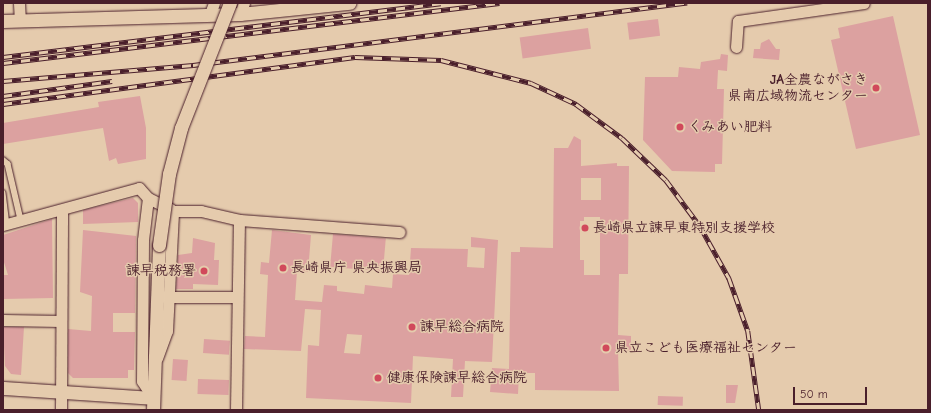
<!DOCTYPE html>
<meta charset="utf-8">
<style>
body{margin:0}
#map{position:relative;width:931px;height:413px;overflow:hidden;background:#e5cbad;font-family:"Comic Neue","Klee One",sans-serif}
div>[style]{position:absolute}
.building>*{inset:0;background:#dca1a0;transform-origin:0 0}
.roads{filter:drop-shadow(0 0 1px #4a1f2b) drop-shadow(0 0 1px #4a1f2b)}
.service>*{height:5.5px;margin:-2.75px;padding:0 2.75px;transform-origin:2.75px;border-radius:2.75px;background:#e5cbad}
.minor>*{height:11px;margin:-5.5px;padding:0 5.5px;transform-origin:5.5px;border-radius:5.5px;background:#e5cbad}
.tertiary>*{height:13px;margin:-6.5px;padding:0 6.5px;transform-origin:6.5px;border-radius:6.5px;background:#e5cbad}
.rail>*{height:4.5px;margin-top:-2.25px;transform-origin:0;background:repeating-linear-gradient(90deg,#e5cbad 0 9px,#4a1f2b 0 18px);box-sizing:border-box;border-block:1px solid #4a1f2b}
.bridges{filter:drop-shadow(0 0 1px #4a1f2b) drop-shadow(0 0 1px #4a1f2b)}
.tertiary-bridge>*{height:13px;margin:-6.5px;padding:0 6.5px;transform-origin:6.5px;border-radius:6.5px;background:#e5cbad}
.dots>*{width:11px;height:11px;translate:-50% -50%;box-sizing:border-box;border:2px solid #e5cbad;border-radius:50%}
span{translate:-50% -50%;white-space:nowrap;text-align:center;line-height:1.15;-webkit-text-stroke:3px #e5cbad;paint-order:stroke}
.poi-label{font-size:14px;color:#4a1f2b;font-weight:700}
.right{translate:-100% -50%;text-align:right}
.left{translate:0 -50%;text-align:left}
.frame{position:absolute;inset:0;border:4px solid #4a1f2b;pointer-events:none}
.scale{position:absolute;left:793px;top:387px;width:74px;height:18px;box-sizing:border-box;border:2px solid #4a1f2b;border-top:0;padding-left:5px;font-size:12px;line-height:14px;white-space:nowrap;color:#4a1f2b;-webkit-text-stroke:3px #e5cbad;paint-order:stroke}
</style>
<div id="map">
<div class="building">
<i style="clip-path:polygon(893px 16px,920px 135px,856px 149px,831px 40px,840px 38px,838px 28px)"></i>
<i style="left:658px;top:19px;width:17px;height:31px;rotate:83deg"></i>
<i style="left:588px;top:28px;width:21px;height:69px;rotate:82deg"></i>
<i style="clip-path:polygon(769px 39px,776px 49px,780px 49px,779px 60px,753px 58px,754px 49px,760px 49px,761px 43px)"></i>
<i style="clip-path:polygon(721px 54px,728px 55px,727px 71px,718px 70px,717px 89px,724px 89px,722px 164px,715px 164px,715px 172px,672px 171px,643px 140px,645px 77px,678px 77px,679px 67px,700px 69px,701px 62px,720px 59px)"></i>
<i style="clip-path:polygon(140px 96px,146px 128px,146px 159px,118px 164px,116px 158px,109px 161px,103px 128px,3px 144px,3px 123px,99px 107px,98px 102px)"></i>
<i style="clip-path:polygon(evenodd,574px 136px,581px 140px,581px 166px,617px 163px,617px 166px,629px 166px,628px 274px,619px 274px,618px 335px,631px 336px,631px 351px,618px 350px,619px 391px,535px 390px,535px 373px,519px 373px,518px 394px,490px 392px,492px 368px,509px 369px,511px 252px,520px 252px,520px 247px,553px 248px,554px 148px,568px 148px,574px 136px,581px 178px,601px 178px,601px 200px,581px 200px,581px 178px,574px 136px,584px 217px,600px 217px,600px 275px,584px 275px,584px 260px,580px 260px,580px 221px,584px 221px,584px 217px)"></i>
<i style="clip-path:polygon(133px 198px,138px 203px,138px 222px,83px 224px,83px 210px)"></i>
<i style="clip-path:polygon(52px 219px,53px 298px,3px 299px,3px 275px,8px 275px,3px 259px,3px 235px)"></i>
<i style="clip-path:polygon(83px 230px,136px 236px,135px 313px,113px 313px,113px 332px,135px 332px,134px 370px,128px 370px,128px 378px,73px 378px,68px 373px,68px 329px,91px 331px,92px 296px,80px 292px)"></i>
<i style="clip-path:polygon(evenodd,272px 230px,311px 235px,308px 272px,297px 271px,295px 300px,322px 302px,324px 285px,337px 286px,337px 291px,364px 294px,365px 285px,392px 288px,393px 274px,409px 275px,411px 248px,468px 249px,467px 267px,484px 268px,485px 248px,471px 247px,471px 237px,498px 240px,492px 362px,465px 361px,463px 397px,451px 397px,453px 359px,413px 356px,411px 403px,306px 398px,308px 345px,319px 346px,321px 310px,305px 309px,301px 351px,244px 349px,245px 336px,265px 337px,268px 275px,260px 274px,261px 262px,269px 263px,272px 230px,347px 334px,362px 335px,360px 354px,344px 353px,347px 334px)"></i>
<i style="left:333px;top:234px;width:53px;height:33px;rotate:5deg"></i>
<i style="clip-path:polygon(193px 238px,215px 243px,214px 260px,219px 260px,218px 285px,193px 284px,193px 289px,176px 289px,178px 255px,192px 253px)"></i>
<i style="clip-path:polygon(3px 327px,24px 327px,21px 375px,11px 374px,5px 366px)"></i>
<i style="left:204px;top:339px;width:26px;height:14px;rotate:4deg"></i>
<i style="left:173px;top:359px;width:15px;height:21px;rotate:4deg"></i>
<i style="left:198px;top:379px;width:31px;height:15px;rotate:2deg"></i>
<i style="clip-path:polygon(726px 385px,738px 385px,735px 403px,726px 403px)"></i>
<i style="left:658px;top:396px;width:25px;height:9px;rotate:2deg"></i>
</div>
<div class="roads">
<div class="service">
<i style="left:3px;top:160px;width:6px;rotate:39deg"></i>
<i style="left:8px;top:164px;width:57px;rotate:76.9deg"></i>
<i style="left:3px;top:193px;width:31px;rotate:83deg"></i>
</div>
<div class="minor">
<i style="left:19px;top:3px;width:18px;rotate:87deg"></i>
<i style="left:210px;top:14px;width:12px;rotate:-70deg"></i>
<i style="left:240px;top:14px;width:12px;rotate:-70deg"></i>
<i style="left:736px;top:47px;width:26px;rotate:-86deg"></i>
<i style="left:738px;top:21px;width:127px;rotate:-8.1deg"></i>
<i style="left:148px;top:198px;width:42px;rotate:96.8deg"></i>
<i style="left:143px;top:240px;width:141px;rotate:90.4deg"></i>
<i style="left:142px;top:381px;width:20px;rotate:57deg"></i>
<i style="left:3px;top:225px;width:141px;rotate:-15.2deg"></i>
<i style="left:139px;top:188px;width:13px;rotate:48deg"></i>
<i style="left:148px;top:198px;width:25px;rotate:26deg"></i>
<i style="left:168px;top:297px;width:69px"></i>
<i style="left:3px;top:320px;width:58px;rotate:1deg"></i>
<i style="left:157px;top:358px;width:29px;rotate:-70deg"></i>
<i style="left:167px;top:331px;width:120px;rotate:-87.1deg"></i>
<i style="left:173px;top:211px;width:28px"></i>
<i style="left:201px;top:211px;width:39px;rotate:13deg"></i>
<i style="left:239px;top:220px;width:161px;rotate:4.3deg"></i>
<i style="left:61px;top:410px;width:200px;rotate:-89.7deg"></i>
<i style="left:236px;top:410px;width:190px;rotate:-89.1deg"></i>
</div>
<div class="tertiary">
<i style="left:3px;top:21px;width:237px;rotate:-1.7deg"></i>
<i style="left:240px;top:14px;width:110px;rotate:-5.8deg"></i>
<i style="left:3px;top:388px;width:150px;rotate:3.8deg"></i>
<i style="left:153px;top:410px;width:165px;rotate:-87.9deg"></i>
</div>
</div>
<div class="rail">
<i style="left:3px;top:57px;width:441px;rotate:-7deg"></i>
<i style="left:3px;top:63px;width:500px;rotate:-6.9deg"></i>
<i style="left:3px;top:81px;width:191px;rotate:-4.8deg"></i>
<i style="left:193px;top:65px;width:498px;rotate:-7.2deg"></i>
<i style="left:3px;top:96px;width:110px;rotate:-7.8deg"></i>
<i style="left:3px;top:104px;width:355px;rotate:-7.6deg"></i>
<i style="left:355px;top:57px;width:86px;rotate:2deg"></i>
<i style="left:441px;top:60px;width:93px;rotate:14.3deg"></i>
<i style="left:531px;top:83px;width:50px;rotate:25deg"></i>
<i style="left:576px;top:104px;width:57px;rotate:36.5deg"></i>
<i style="left:622px;top:138px;width:61px;rotate:43.7deg"></i>
<i style="left:666px;top:180px;width:57px;rotate:53.5deg"></i>
<i style="left:700px;top:226px;width:60px;rotate:60.9deg"></i>
<i style="left:729px;top:278px;width:56px;rotate:70.3deg"></i>
<i style="left:748px;top:331px;width:80px;rotate:82.1deg"></i>
</div>
<div class="bridges">
<div class="tertiary-bridge">
<i style="left:159px;top:245px;width:72px;rotate:-82deg"></i>
<i style="left:169px;top:174px;width:48px;rotate:-75.4deg"></i>
<i style="left:181px;top:128px;width:134px;rotate:-68.6deg"></i>
</div>
</div>
<div class="dots">
<i style="left:876px;top:88px;background:#d1495b"></i>
<i style="left:680px;top:127px;background:#d1495b"></i>
<i style="left:585px;top:228px;background:#d1495b"></i>
<i style="left:283px;top:268px;background:#d1495b"></i>
<i style="left:204px;top:271px;background:#d1495b"></i>
<i style="left:412px;top:327px;background:#d1495b"></i>
<i style="left:606px;top:348px;background:#d1495b"></i>
<i style="left:378px;top:378px;background:#d1495b"></i>
</div>
<div class="poi-label">
<span class="right" style="left:868px;top:88px">JA全農ながさき<br>県南広域物流センター</span>
<span class="left" style="left:688px;top:127px">くみあい肥料</span>
<span class="left" style="left:593px;top:228px">長崎県立諫早東特別支援学校</span>
<span class="left" style="left:291px;top:268px">長崎県庁 県央振興局</span>
<span class="right" style="left:196px;top:271px">諫早税務署</span>
<span class="left" style="left:420px;top:327px">諫早総合病院</span>
<span class="left" style="left:615px;top:348px">県立こども医療福祉センター</span>
<span class="left" style="left:387px;top:378px">健康保険諫早総合病院</span>
</div>
<div class="frame"></div>
<div class="scale">50 m</div>
</div>
